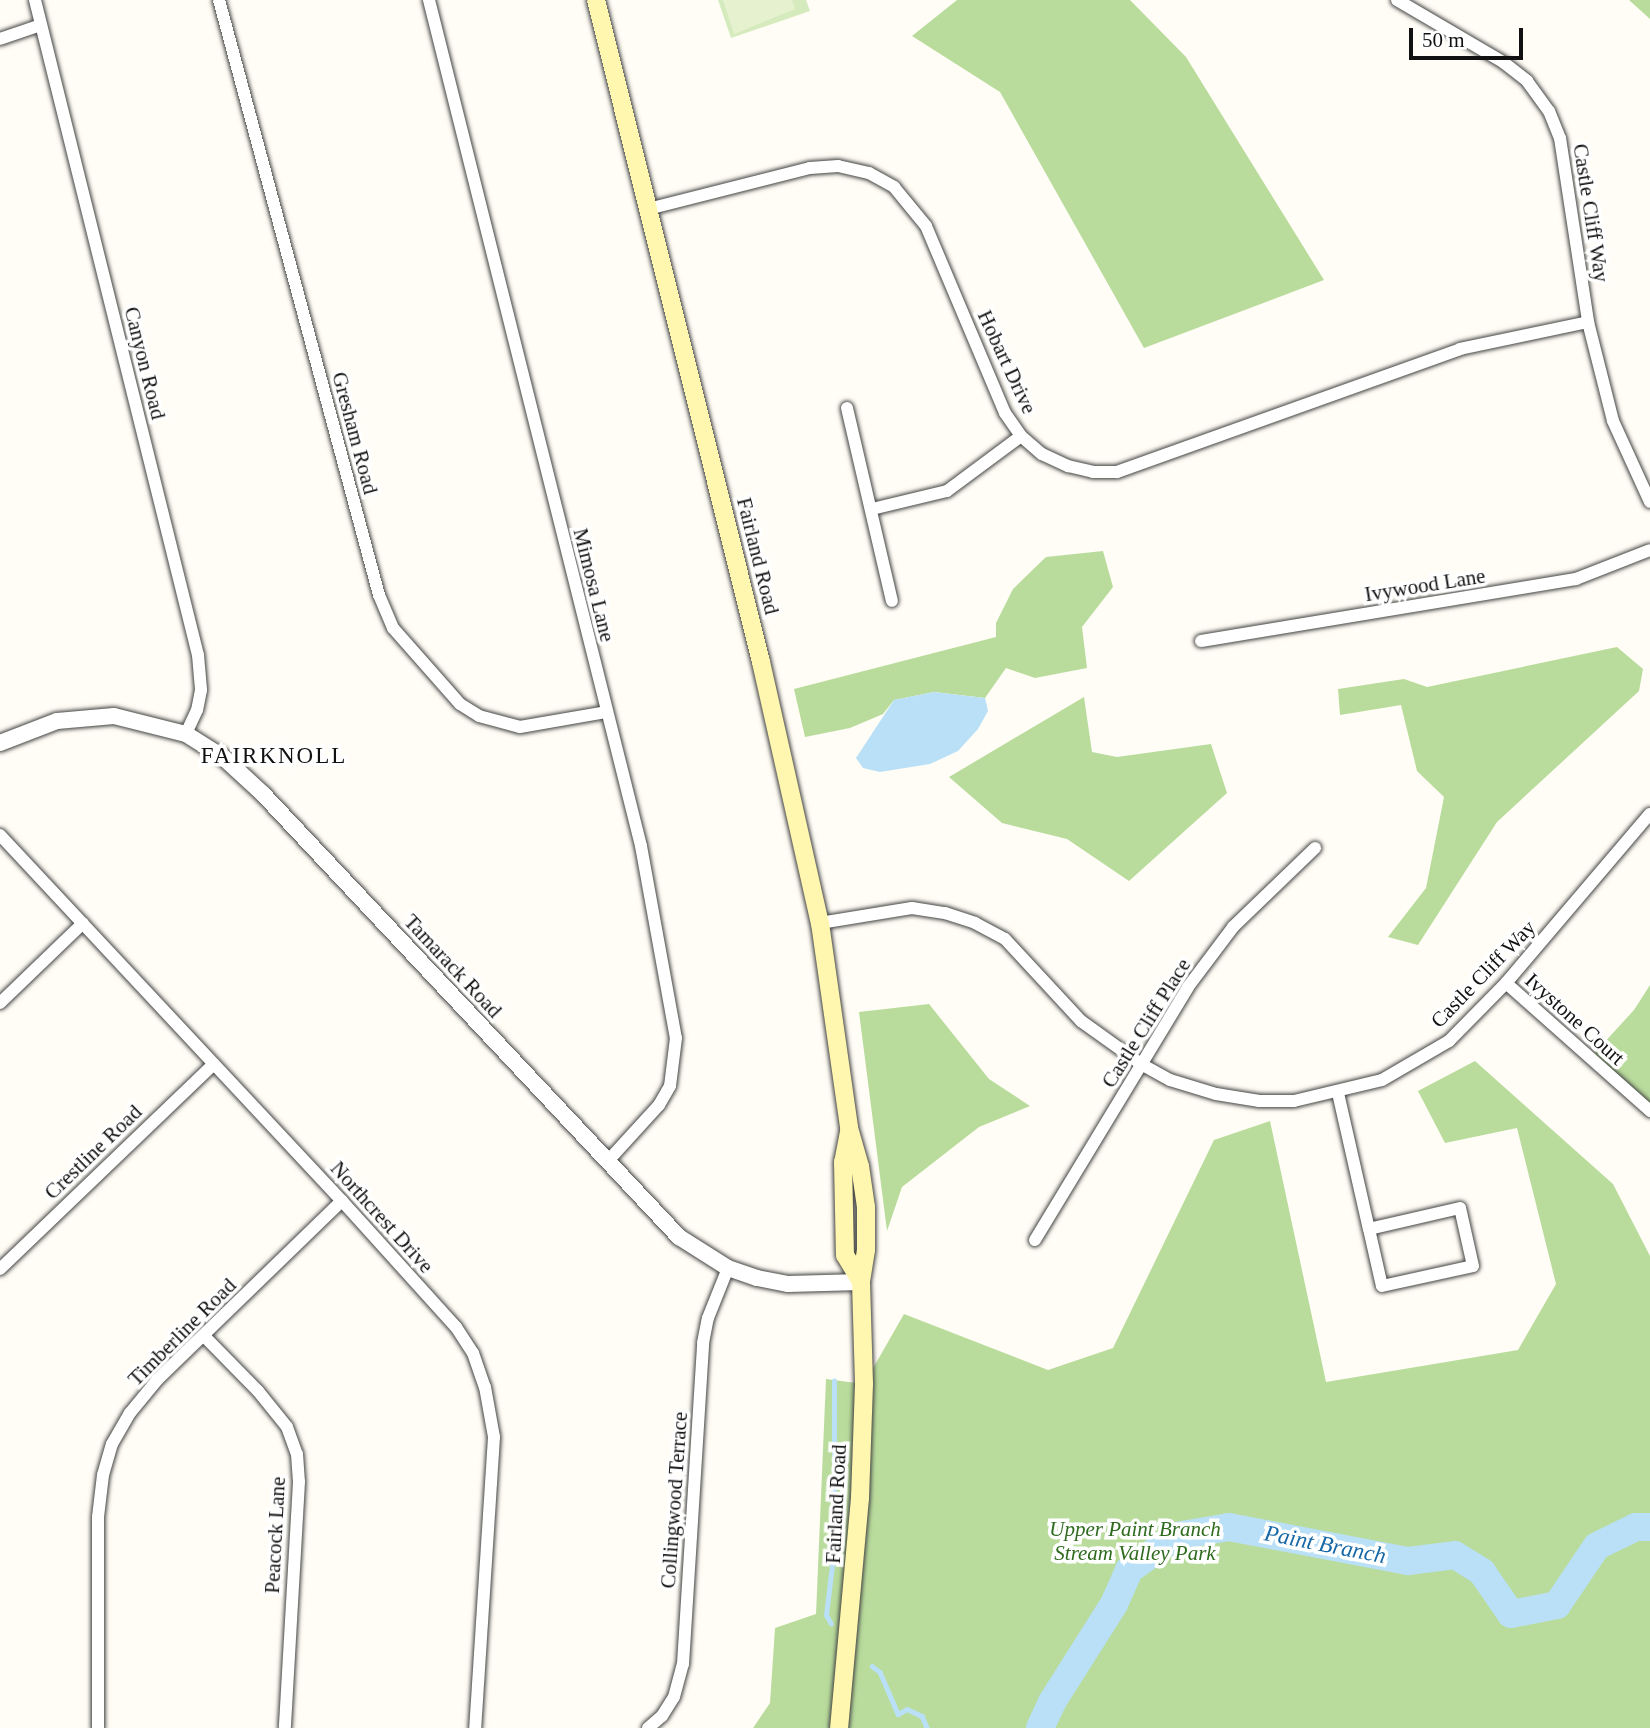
<!DOCTYPE html>
<style>
body{margin:0}
#map{position:relative;width:1650px;height:1728px;overflow:hidden;background:#fffdf5;font-family:"Times New Roman",serif}
div>[style]{position:absolute}
.green>*{inset:0;background:#d5ebbd}
.forest>*{inset:0;background:#b9dc9c}
.pitch>*{inset:0;background:#e6f2cf}
.water>*{inset:0;background:#b9e0f7}
.stream>*{height:4.5px;margin:-2.25px;padding:0 2.25px;transform-origin:2.25px;border-radius:2.25px;background:#b9e0f7}
.river>*{height:28px;margin:-14px;padding:0 14px;transform-origin:14px;border-radius:14px;background:#b9e0f7}
.roads{filter:drop-shadow(0 0 2px #444) drop-shadow(0 0 2px #444)}
.minor>*{height:12px;margin:-6px;padding:0 6px;transform-origin:6px;border-radius:6px;background:#fff}
.tertiary>*{height:16px;margin:-8px;padding:0 8px;transform-origin:8px;border-radius:8px;background:#fff}
.secondary>*{height:18px;margin:-9px;padding:0 9px;transform-origin:9px;border-radius:9px;background:#fff6b0}
span{translate:-50% -50%;white-space:nowrap;text-align:center;line-height:1.15;-webkit-text-stroke:7px #fff;paint-order:stroke}
.street-label{font-size:21px;color:#111}
.park-label{font-size:21px;color:#2f6b1f;font-style:italic}
.neighbourhood-label{font-size:23px;color:#111;letter-spacing:2px}
.water-label{font-size:23px;color:#1768a6;font-style:italic}
.scale{position:absolute;left:1409px;top:28px;width:114px;height:32px;box-sizing:border-box;border:4px solid #111;border-top:0;padding-left:9px;font-size:21px;line-height:24px;white-space:nowrap;color:#111;-webkit-text-stroke:5px #fff;paint-order:stroke}
</style>
<div id="map">
<div class="green">
<i style="clip-path:polygon(718px 0,806px 0,810px 11px,731px 38px)"></i>
</div>
<div class="forest">
<i style="clip-path:polygon(957px 0,1130px 0,1186px 57px,1324px 280px,1144px 348px,1000px 92px,912px 36px)"></i>
<i style="clip-path:polygon(1629px 0,1650px 0,1650px 19px)"></i>
<i style="clip-path:polygon(1103px 551px,1113px 587px,1082px 627px,1087px 668px,1035px 678px,1006px 668px,985px 698px,934px 692px,894px 700px,883px 714px,850px 728px,805px 737px,794px 689px,996px 637px,996px 623px,1013px 589px,1046px 557px)"></i>
<i style="clip-path:polygon(1617px 647px,1643px 669px,1639px 691px,1497px 822px,1418px 945px,1388px 937px,1426px 888px,1444px 797px,1417px 771px,1401px 705px,1340px 715px,1338px 689px,1404px 679px,1427px 687px)"></i>
<i style="clip-path:polygon(1084px 697px,1092px 752px,1117px 757px,1211px 744px,1227px 793px,1129px 881px,1067px 839px,1002px 823px,949px 777px)"></i>
<i style="clip-path:polygon(1650px 985px,1650px 1111px,1590px 1058px,1634px 1010px)"></i>
<i style="clip-path:polygon(929px 1004px,989px 1079px,1030px 1106px,979px 1127px,902px 1187px,887px 1231px,859px 1012px)"></i>
<i style="clip-path:polygon(1475px 1061px,1613px 1184px,1650px 1256px,1650px 1728px,753px 1728px,770px 1703px,775px 1628px,816px 1614px,826px 1379px,864px 1384px,904px 1314px,1048px 1370px,1113px 1348px,1214px 1140px,1270px 1121px,1326px 1382px,1518px 1350px,1556px 1284px,1517px 1128px,1445px 1143px,1418px 1091px)"></i>
</div>
<div class="pitch">
<i style="clip-path:polygon(723px 0,792px 0,795px 9px,734px 34px)"></i>
</div>
<div class="water">
<i style="clip-path:polygon(934px 692px,985px 698px,988px 711px,978px 729px,958px 751px,930px 764px,880px 772px,863px 768px,856px 758px,894px 700px)"></i>
</div>
<div class="stream">
<i style="left:831px;top:1624px;width:10px;rotate:-119deg"></i>
<i style="left:826px;top:1615px;width:66px;rotate:-83.1deg"></i>
<i style="left:834px;top:1549px;width:168px;rotate:-90deg"></i>
<i style="left:872px;top:1666px;width:10px;rotate:37deg"></i>
<i style="left:880px;top:1672px;width:46px;rotate:66.8deg"></i>
<i style="left:898px;top:1714px;width:10px;rotate:-29deg"></i>
<i style="left:907px;top:1709px;width:17px;rotate:25deg"></i>
<i style="left:922px;top:1716px;width:13px;rotate:67deg"></i>
</div>
<div class="river">
<i style="left:1040px;top:1728px;width:29px;rotate:-65deg"></i>
<i style="left:1052px;top:1702px;width:116px;rotate:-57.7deg"></i>
<i style="left:1114px;top:1604px;width:37px;rotate:-66deg"></i>
<i style="left:1129px;top:1570px;width:58px;rotate:-35.9deg"></i>
<i style="left:1176px;top:1536px;width:54px;rotate:-9.6deg"></i>
<i style="left:1229px;top:1527px;width:182px;rotate:10.8deg"></i>
<i style="left:1408px;top:1561px;width:47px;rotate:-7.3deg"></i>
<i style="left:1455px;top:1555px;width:32px;rotate:32deg"></i>
<i style="left:1482px;top:1572px;width:51px;rotate:55.4deg"></i>
<i style="left:1511px;top:1614px;width:47px;rotate:-11.1deg"></i>
<i style="left:1557px;top:1605px;width:71px;rotate:-55.9deg"></i>
<i style="left:1597px;top:1546px;width:43px;rotate:-26deg"></i>
<i style="left:1636px;top:1527px;width:14px"></i>
</div>
<div class="roads">
<div class="minor">
<i style="left:35px;top:0;width:675px;rotate:76.03deg"></i>
<i style="left:198px;top:655px;width:35px;rotate:85deg"></i>
<i style="left:201px;top:690px;width:20px;rotate:101deg"></i>
<i style="left:197px;top:710px;width:26px;rotate:115deg"></i>
<i style="left:219px;top:0;width:616px;rotate:74.95deg"></i>
<i style="left:379px;top:595px;width:36px;rotate:67deg"></i>
<i style="left:393px;top:628px;width:101px;rotate:48.6deg"></i>
<i style="left:460px;top:704px;width:22px;rotate:32deg"></i>
<i style="left:479px;top:716px;width:42px;rotate:15deg"></i>
<i style="left:520px;top:727px;width:87px;rotate:-9.9deg"></i>
<i style="left:429px;top:0;width:872px;rotate:75.93deg"></i>
<i style="left:641px;top:846px;width:195px;rotate:79.7deg"></i>
<i style="left:676px;top:1038px;width:48px;rotate:97.1deg"></i>
<i style="left:670px;top:1086px;width:22px;rotate:120deg"></i>
<i style="left:659px;top:1105px;width:77px;rotate:132.4deg"></i>
<i style="left:1397px;top:0;width:123px;rotate:30.3deg"></i>
<i style="left:1503px;top:62px;width:31px;rotate:38deg"></i>
<i style="left:1527px;top:81px;width:37px;rotate:54deg"></i>
<i style="left:1549px;top:111px;width:29px;rotate:68deg"></i>
<i style="left:1560px;top:138px;width:186px;rotate:81.3deg"></i>
<i style="left:1588px;top:322px;width:102px;rotate:75.8deg"></i>
<i style="left:1613px;top:421px;width:89px;rotate:65.4deg"></i>
<i style="left:0;top:39px;width:43px;rotate:-18.9deg"></i>
<i style="left:648px;top:209px;width:167px;rotate:-14.2deg"></i>
<i style="left:810px;top:168px;width:28px;rotate:-4deg"></i>
<i style="left:838px;top:166px;width:32px;rotate:13deg"></i>
<i style="left:869px;top:173px;width:29px;rotate:29deg"></i>
<i style="left:894px;top:187px;width:50px;rotate:50.6deg"></i>
<i style="left:926px;top:226px;width:203px;rotate:67.1deg"></i>
<i style="left:1005px;top:413px;width:28px;rotate:55deg"></i>
<i style="left:1021px;top:436px;width:28px;rotate:41deg"></i>
<i style="left:1042px;top:454px;width:29px;rotate:25deg"></i>
<i style="left:1068px;top:466px;width:26px;rotate:13deg"></i>
<i style="left:1093px;top:472px;width:24px"></i>
<i style="left:1117px;top:472px;width:364px;rotate:-19.7deg"></i>
<i style="left:1460px;top:349px;width:131px;rotate:-11.9deg"></i>
<i style="left:847px;top:408px;width:198px;rotate:76.9deg"></i>
<i style="left:872px;top:509px;width:77px;rotate:-13.5deg"></i>
<i style="left:947px;top:491px;width:92px;rotate:-36.6deg"></i>
<i style="left:1201px;top:641px;width:380px;rotate:-9.4deg"></i>
<i style="left:1576px;top:579px;width:79px;rotate:-21.4deg"></i>
<i style="left:0;top:835px;width:501px;rotate:46.94deg"></i>
<i style="left:342px;top:1201px;width:170px;rotate:47.9deg"></i>
<i style="left:456px;top:1327px;width:31px;rotate:57deg"></i>
<i style="left:473px;top:1353px;width:36px;rotate:71deg"></i>
<i style="left:485px;top:1387px;width:51px;rotate:79.8deg"></i>
<i style="left:494px;top:1437px;width:292px;rotate:93.7deg"></i>
<i style="left:820px;top:923px;width:93px;rotate:-9.3deg"></i>
<i style="left:912px;top:908px;width:33px;rotate:9deg"></i>
<i style="left:945px;top:913px;width:32px;rotate:18deg"></i>
<i style="left:975px;top:923px;width:34px;rotate:28deg"></i>
<i style="left:1005px;top:939px;width:112px;rotate:47.2deg"></i>
<i style="left:1081px;top:1021px;width:74px;rotate:35.6deg"></i>
<i style="left:1141px;top:1064px;width:33px;rotate:29deg"></i>
<i style="left:1170px;top:1080px;width:48px;rotate:16.9deg"></i>
<i style="left:1216px;top:1094px;width:44px;rotate:9.2deg"></i>
<i style="left:1259px;top:1101px;width:35px"></i>
<i style="left:1294px;top:1101px;width:90px;rotate:-13.4deg"></i>
<i style="left:1382px;top:1080px;width:78px;rotate:-30.2deg"></i>
<i style="left:1449px;top:1041px;width:81px;rotate:-45.5deg"></i>
<i style="left:1506px;top:983px;width:222px;rotate:-49.6deg"></i>
<i style="left:1506px;top:983px;width:193px;rotate:41.6deg"></i>
<i style="left:0;top:1003px;width:115px;rotate:-43.9deg"></i>
<i style="left:1338px;top:1093px;width:139px;rotate:77.2deg"></i>
<i style="left:1369px;top:1229px;width:58px;rotate:77.2deg"></i>
<i style="left:1382px;top:1286px;width:93px;rotate:-12.4deg"></i>
<i style="left:1473px;top:1266px;width:59px;rotate:-102.6deg"></i>
<i style="left:1460px;top:1208px;width:93px;rotate:167deg"></i>
<i style="left:1035px;top:1240px;width:296px;rotate:-58.8deg"></i>
<i style="left:1188px;top:987px;width:75px;rotate:-53.1deg"></i>
<i style="left:1233px;top:927px;width:114px;rotate:-43.9deg"></i>
<i style="left:0;top:1269px;width:296px;rotate:-43.8deg"></i>
<i style="left:204px;top:1336px;width:77px;rotate:45.5deg"></i>
<i style="left:258px;top:1391px;width:46px;rotate:51.1deg"></i>
<i style="left:287px;top:1427px;width:29px;rotate:70deg"></i>
<i style="left:297px;top:1454px;width:28px;rotate:86deg"></i>
<i style="left:299px;top:1482px;width:246px;rotate:93.3deg"></i>
<i style="left:98px;top:1728px;width:211px;rotate:-90deg"></i>
<i style="left:98px;top:1517px;width:42px;rotate:-83.2deg"></i>
<i style="left:103px;top:1475px;width:32px;rotate:-74deg"></i>
<i style="left:112px;top:1444px;width:36px;rotate:-60deg"></i>
<i style="left:130px;top:1413px;width:44px;rotate:-50.5deg"></i>
<i style="left:158px;top:1379px;width:256px;rotate:-44.1deg"></i>
<i style="left:648px;top:1728px;width:18px;rotate:-41deg"></i>
<i style="left:662px;top:1716px;width:22px;rotate:-58deg"></i>
<i style="left:674px;top:1697px;width:34px;rotate:-75deg"></i>
<i style="left:683px;top:1664px;width:322px;rotate:-86.4deg"></i>
<i style="left:703px;top:1343px;width:25px;rotate:-79deg"></i>
<i style="left:708px;top:1318px;width:54px;rotate:-68.2deg"></i>
</div>
<div class="tertiary">
<i style="left:0;top:743px;width:61px;rotate:-21.1deg"></i>
<i style="left:57px;top:721px;width:57px;rotate:-5deg"></i>
<i style="left:114px;top:716px;width:74px;rotate:14deg"></i>
<i style="left:186px;top:734px;width:45px;rotate:32.3deg"></i>
<i style="left:224px;top:758px;width:53px;rotate:42.7deg"></i>
<i style="left:263px;top:794px;width:608px;rotate:46.8deg"></i>
<i style="left:679px;top:1237px;width:58px;rotate:32.3deg"></i>
<i style="left:728px;top:1268px;width:31px;rotate:19deg"></i>
<i style="left:757px;top:1278px;width:32px;rotate:11deg"></i>
<i style="left:788px;top:1284px;width:73px;rotate:-1.6deg"></i>
</div>
<div class="secondary">
<i style="left:596px;top:0;width:682px;rotate:76deg"></i>
<i style="left:761px;top:662px;width:268px;rotate:77.3deg"></i>
<i style="left:820px;top:923px;width:207px;rotate:81.9deg"></i>
<i style="left:849px;top:1128px;width:40px;rotate:74deg"></i>
<i style="left:860px;top:1166px;width:41px;rotate:81.7deg"></i>
<i style="left:866px;top:1207px;width:43px;rotate:90deg"></i>
<i style="left:866px;top:1250px;width:32px;rotate:99deg"></i>
<i style="left:861px;top:1282px;width:102px;rotate:88.3deg"></i>
<i style="left:864px;top:1384px;width:114px;rotate:92deg"></i>
<i style="left:860px;top:1498px;width:231px;rotate:95.2deg"></i>
<i style="left:849px;top:1132px;width:31px;rotate:101deg"></i>
<i style="left:843px;top:1162px;width:93px;rotate:88.8deg"></i>
<i style="left:845px;top:1255px;width:31px;rotate:59deg"></i>
</div>
</div>
<div class="street-label">
<span style="left:1591px;top:213px;rotate:81deg">Castle Cliff Way</span>
<span style="left:1007px;top:362px;rotate:65deg">Hobart Drive</span>
<span style="left:145px;top:363px;rotate:76deg">Canyon Road</span>
<span style="left:355px;top:433px;rotate:75deg">Gresham Road</span>
<span style="left:758px;top:556px;rotate:76deg">Fairland Road</span>
<span style="left:594px;top:585px;rotate:76deg">Mimosa Lane</span>
<span style="left:1425px;top:585px;rotate:-9deg">Ivywood Lane</span>
<span style="left:453px;top:966px;rotate:47deg">Tamarack Road</span>
<span style="left:1483px;top:974px;rotate:-46deg">Castle Cliff Way</span>
<span style="left:1575px;top:1019px;rotate:42deg">Ivystone Court</span>
<span style="left:1146px;top:1023px;rotate:-58deg">Castle Cliff Place</span>
<span style="left:93px;top:1152px;rotate:-44deg">Crestline Road</span>
<span style="left:382px;top:1217px;rotate:48deg">Northcrest Drive</span>
<span style="left:182px;top:1332px;rotate:-45deg">Timberline Road</span>
<span style="left:674px;top:1500px;rotate:-86deg">Collingwood Terrace</span>
<span style="left:836px;top:1504px;rotate:-87deg">Fairland Road</span>
<span style="left:275px;top:1535px;rotate:-87deg">Peacock Lane</span>
</div>
<div class="park-label">
<span style="left:1135px;top:1541px">Upper Paint Branch<br>Stream Valley Park</span>
</div>
<div class="neighbourhood-label">
<span style="left:274px;top:756px">FAIRKNOLL</span>
</div>
<div class="water-label">
<span style="left:1325px;top:1545px;rotate:11deg">Paint Branch</span>
</div>
<div class="scale">50 m</div>
</div>
